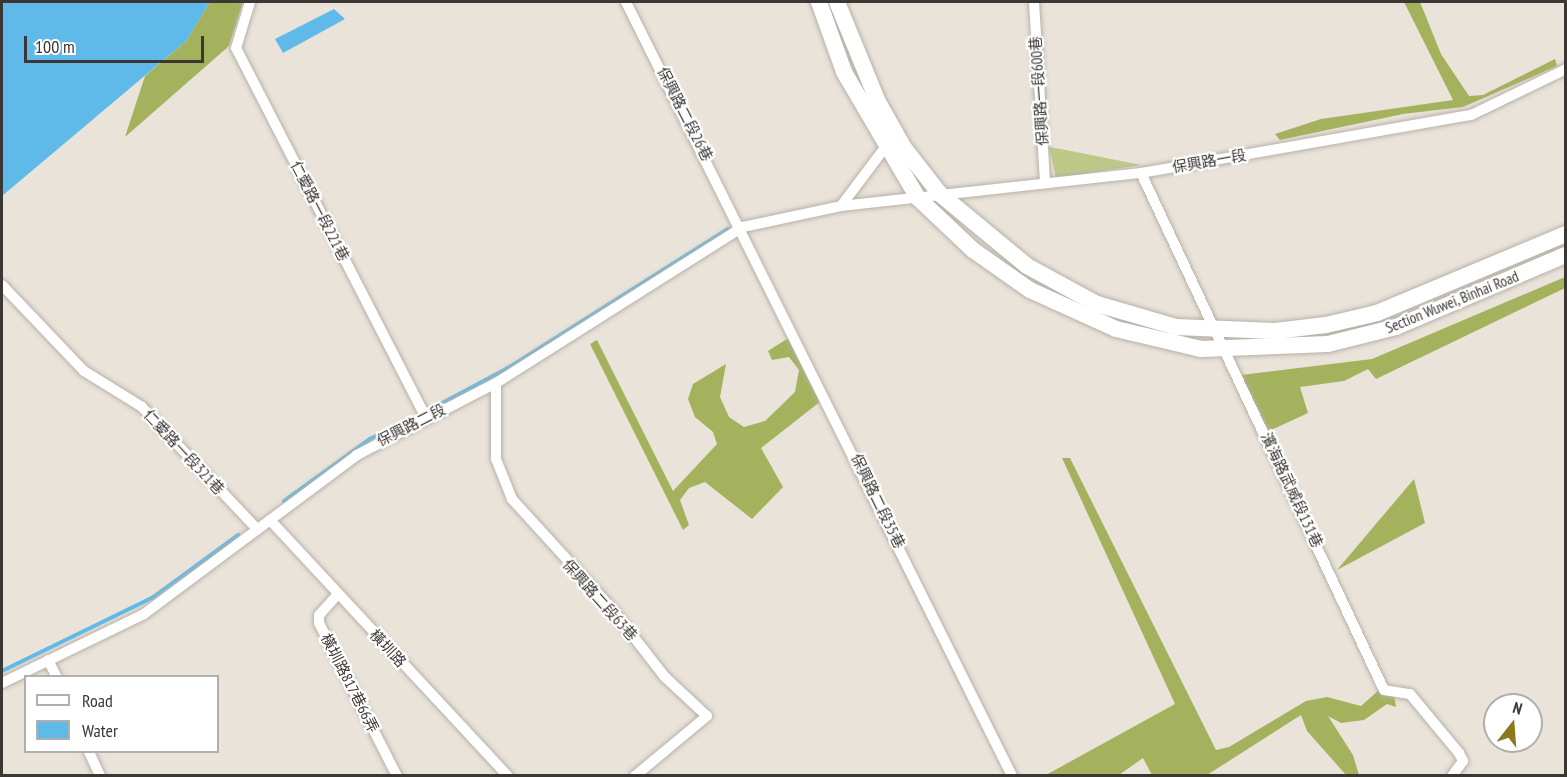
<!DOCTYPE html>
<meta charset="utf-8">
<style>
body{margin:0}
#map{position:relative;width:1567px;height:777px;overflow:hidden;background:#eae3d9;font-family:"PT Sans Narrow","Noto Sans TC",sans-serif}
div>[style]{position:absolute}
.green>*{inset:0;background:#bec988}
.forest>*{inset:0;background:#a5b25d}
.water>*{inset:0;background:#5fbaea}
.stream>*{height:4px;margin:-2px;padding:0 2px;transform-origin:2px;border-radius:2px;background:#5fbaea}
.roads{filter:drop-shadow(0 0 2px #b7b1a8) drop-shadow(0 0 2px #b7b1a8)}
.street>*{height:10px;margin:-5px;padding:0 5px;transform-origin:5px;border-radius:5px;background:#fff}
.primary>*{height:16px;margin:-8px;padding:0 8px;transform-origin:8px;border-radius:8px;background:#fff}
span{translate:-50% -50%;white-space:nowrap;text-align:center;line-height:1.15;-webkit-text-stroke:4.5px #fff;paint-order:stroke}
.street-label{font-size:15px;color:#3a3734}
.frame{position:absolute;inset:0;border:3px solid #3a3734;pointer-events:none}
.legend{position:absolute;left:24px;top:675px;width:195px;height:78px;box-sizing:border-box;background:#fff;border:2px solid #b0afae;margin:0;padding:8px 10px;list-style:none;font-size:18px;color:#3a3734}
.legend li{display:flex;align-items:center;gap:12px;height:30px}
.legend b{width:30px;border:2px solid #b0afae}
.north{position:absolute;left:1483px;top:693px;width:60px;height:60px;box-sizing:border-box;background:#fff;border:2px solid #b0afae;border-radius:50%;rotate:17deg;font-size:16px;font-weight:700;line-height:24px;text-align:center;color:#3a3734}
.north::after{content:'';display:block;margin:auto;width:21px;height:27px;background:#897a1f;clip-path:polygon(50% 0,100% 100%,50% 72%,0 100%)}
.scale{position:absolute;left:24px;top:36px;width:180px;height:27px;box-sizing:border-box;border:3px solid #3a3734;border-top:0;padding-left:8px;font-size:18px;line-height:21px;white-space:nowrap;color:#3a3734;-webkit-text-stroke:4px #fff;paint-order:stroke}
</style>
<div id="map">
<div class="green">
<i style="clip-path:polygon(1049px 147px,1061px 149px,1141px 165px,1056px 178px)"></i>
</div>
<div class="forest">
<i style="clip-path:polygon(210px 2px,243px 2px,229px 46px,125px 137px,145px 76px,186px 41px)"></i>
<i style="clip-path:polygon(1404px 2px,1420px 2px,1441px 54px,1469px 96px,1483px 95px,1555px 59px,1557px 66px,1463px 107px,1403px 114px,1280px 140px,1275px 134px,1321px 119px,1453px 100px)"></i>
<i style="clip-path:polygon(1565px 277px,1565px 288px,1376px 379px,1368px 369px,1344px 381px,1300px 387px,1308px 413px,1269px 431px,1241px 375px,1372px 359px)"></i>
<i style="clip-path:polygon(793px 335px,821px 401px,761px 448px,783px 487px,752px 519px,705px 482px,689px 488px,680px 500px,689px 525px,683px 530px,590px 344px,597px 340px,673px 491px,717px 444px,713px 432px,695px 417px,688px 399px,693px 384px,726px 364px,720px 397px,729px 417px,744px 427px,765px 421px,795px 392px,799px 370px,789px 357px,772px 360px,768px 351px)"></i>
<i style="clip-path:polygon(1062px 458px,1070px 458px,1216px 750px,1229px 747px,1306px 701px,1327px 697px,1361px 706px,1379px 690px,1394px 694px,1396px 707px,1387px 704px,1364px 720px,1341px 723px,1328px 716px,1353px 755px,1359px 775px,1346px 775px,1307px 731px,1301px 715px,1207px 775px,1152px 775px,1143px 758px,1119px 775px,1044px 776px,1175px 704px)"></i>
<i style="clip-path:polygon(1414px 479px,1425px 523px,1337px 570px)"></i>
</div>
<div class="water">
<i style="clip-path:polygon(2px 2px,210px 2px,186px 41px,2px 196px)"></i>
<i style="clip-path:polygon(334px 9px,345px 19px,283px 53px,275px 39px)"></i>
</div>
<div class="stream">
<i style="left:433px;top:408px;width:85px;rotate:-28.1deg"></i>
<i style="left:508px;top:368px;width:260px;rotate:-32.3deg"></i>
<i style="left:284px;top:501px;width:106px;rotate:-35.8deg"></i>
<i style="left:370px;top:439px;width:49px;rotate:-26.6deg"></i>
<i style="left:2px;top:671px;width:167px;rotate:-26deg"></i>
<i style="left:152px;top:598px;width:107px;rotate:-36.2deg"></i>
</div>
<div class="roads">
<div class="street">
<i style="left:250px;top:2px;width:48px;rotate:106.9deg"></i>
<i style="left:236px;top:48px;width:415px;rotate:62.8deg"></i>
<i style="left:626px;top:2px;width:865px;rotate:63.49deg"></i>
<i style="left:1034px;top:2px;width:178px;rotate:86.5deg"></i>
<i style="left:1141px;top:173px;width:571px;rotate:64.83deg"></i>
<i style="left:1384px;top:690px;width:26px;rotate:9deg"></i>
<i style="left:1410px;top:694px;width:77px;rotate:50.3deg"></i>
<i style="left:1459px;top:753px;width:9px;rotate:63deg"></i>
<i style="left:1463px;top:761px;width:19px;rotate:126deg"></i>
<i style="left:841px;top:206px;width:71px;rotate:-53deg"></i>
<i style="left:2px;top:285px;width:119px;rotate:46.4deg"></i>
<i style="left:84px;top:371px;width:68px;rotate:31.8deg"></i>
<i style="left:142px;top:407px;width:168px;rotate:46.7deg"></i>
<i style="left:496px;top:383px;width:76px;rotate:90deg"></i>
<i style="left:496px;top:459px;width:43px;rotate:68.2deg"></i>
<i style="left:512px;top:499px;width:149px;rotate:47.7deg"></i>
<i style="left:612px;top:609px;width:86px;rotate:52.1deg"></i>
<i style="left:665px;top:677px;width:57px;rotate:42.9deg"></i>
<i style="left:707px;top:716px;width:94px;rotate:140.2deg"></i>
<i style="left:270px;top:520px;width:350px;rotate:47.1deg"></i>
<i style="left:338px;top:594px;width:28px;rotate:132deg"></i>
<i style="left:319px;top:615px;width:8px;rotate:90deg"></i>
<i style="left:319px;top:623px;width:172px;rotate:63deg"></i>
<i style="left:48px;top:660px;width:18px;rotate:63deg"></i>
<i style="left:2px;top:683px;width:158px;rotate:-25.9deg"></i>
<i style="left:144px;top:614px;width:266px;rotate:-36.7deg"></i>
<i style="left:357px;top:455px;width:157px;rotate:-27.4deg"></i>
<i style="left:496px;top:383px;width:292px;rotate:-32.3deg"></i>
<i style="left:743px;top:227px;width:100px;rotate:-12.1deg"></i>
<i style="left:841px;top:206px;width:302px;rotate:-6.3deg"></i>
<i style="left:1141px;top:173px;width:335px;rotate:-10deg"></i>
<i style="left:1471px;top:115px;width:106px;rotate:-25.8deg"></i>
<i style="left:89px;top:752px;width:26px;rotate:65deg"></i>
</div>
<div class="primary">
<i style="left:819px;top:2px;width:74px;rotate:70.3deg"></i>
<i style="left:844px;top:72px;width:146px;rotate:59.6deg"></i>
<i style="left:918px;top:198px;width:76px;rotate:43.4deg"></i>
<i style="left:973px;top:250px;width:70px;rotate:35.1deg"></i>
<i style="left:1030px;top:290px;width:94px;rotate:24.4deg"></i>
<i style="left:1116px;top:329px;width:87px;rotate:13.2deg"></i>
<i style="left:1201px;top:349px;width:127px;rotate:-2.3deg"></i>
<i style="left:1328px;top:344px;width:70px;rotate:-14deg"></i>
<i style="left:1396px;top:327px;width:185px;rotate:-23deg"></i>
<i style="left:837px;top:2px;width:108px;rotate:67.7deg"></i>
<i style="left:878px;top:102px;width:53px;rotate:60.5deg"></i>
<i style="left:904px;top:148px;width:58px;rotate:52deg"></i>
<i style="left:940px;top:194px;width:113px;rotate:39.6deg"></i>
<i style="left:1027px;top:266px;width:80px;rotate:28.5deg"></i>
<i style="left:1097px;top:304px;width:82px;rotate:16.2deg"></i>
<i style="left:1176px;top:327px;width:99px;rotate:2.3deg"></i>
<i style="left:1275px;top:331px;width:51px;rotate:-6.7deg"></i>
<i style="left:1326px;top:325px;width:52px;rotate:-13.2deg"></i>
<i style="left:1377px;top:313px;width:205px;rotate:-22.7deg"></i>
</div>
</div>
<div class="street-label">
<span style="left:1039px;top:91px;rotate:-94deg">保興路一段600巷</span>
<span style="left:685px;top:114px;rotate:63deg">保興路二段26巷</span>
<span style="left:1209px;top:161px;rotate:-10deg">保興路一段</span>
<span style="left:320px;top:211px;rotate:63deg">仁愛路一段221巷</span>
<span style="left:1452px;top:302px;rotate:-22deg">Section Wuwei, Binhai Road</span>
<span style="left:411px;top:425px;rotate:-27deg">保興路二段</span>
<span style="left:184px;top:452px;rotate:47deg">仁愛路一段321巷</span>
<span style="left:1292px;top:490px;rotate:65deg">濱海路武威段131巷</span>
<span style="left:878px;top:501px;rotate:64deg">保興路二段35巷</span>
<span style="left:600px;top:600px;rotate:48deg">保興路二段63巷</span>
<span style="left:388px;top:648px;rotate:47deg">橫圳路</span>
<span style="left:350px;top:683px;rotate:63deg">橫圳路817巷66弄</span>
</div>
<div class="frame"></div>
<ul class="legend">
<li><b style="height:8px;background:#fff"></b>Road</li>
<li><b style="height:16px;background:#5fbaea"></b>Water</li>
</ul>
<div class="north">N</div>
<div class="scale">100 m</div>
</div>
